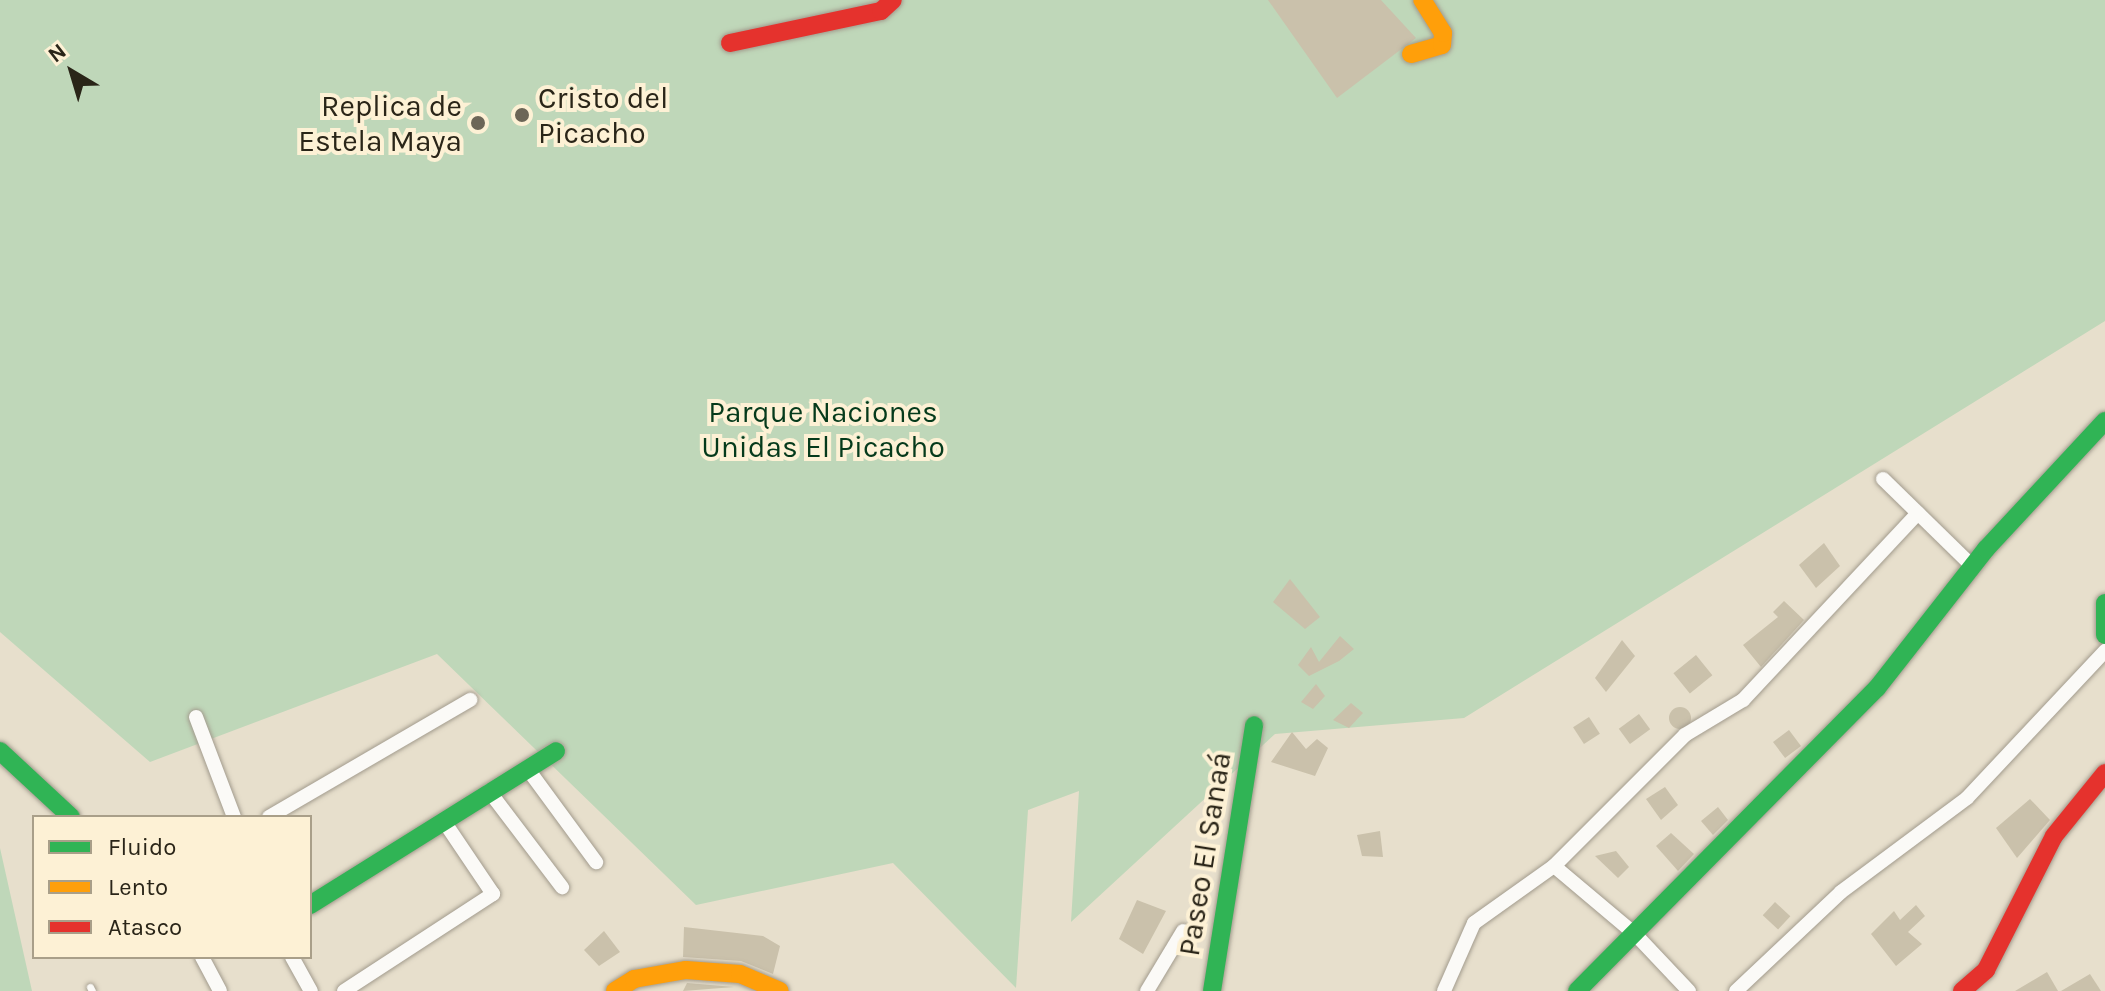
<!DOCTYPE html>
<meta charset="utf-8">
<style>
body{margin:0}
#map{position:relative;width:2105px;height:991px;overflow:hidden;background:#e7dfcc;font-family:Karla,sans-serif}
div>[style]{position:absolute}
.green>*{inset:0;background:#bfd7b9}
.building>*{inset:0;background:#cac1ab;transform-origin:0 0}
.round{border-radius:50%}
.roads{filter:drop-shadow(0 0 2px #a29b8d) drop-shadow(0 0 2px #a29b8d)}
.lane>*{height:7px;margin:-3.5px;padding:0 3.5px;transform-origin:3.5px;border-radius:3.5px;background:#fbfaf7}
.street>*{height:14px;margin:-7px;padding:0 7px;transform-origin:7px;border-radius:7px;background:#fbfaf7}
.fast>*{height:18px;margin:-9px;padding:0 9px;transform-origin:9px;border-radius:9px;background:#30b455}
.slow>*{height:18px;margin:-9px;padding:0 9px;transform-origin:9px;border-radius:9px;background:#ff9f0a}
.jam>*{height:18px;margin:-9px;padding:0 9px;transform-origin:9px;border-radius:9px;background:#e5322d}
.dots>*{width:22px;height:22px;translate:-50% -50%;box-sizing:border-box;border:4px solid #fdf1d5;border-radius:50%}
span{translate:-50% -50%;white-space:nowrap;text-align:center;line-height:1.15;-webkit-text-stroke:8px #fdf1d5;paint-order:stroke}
.poi-label{font-size:30px;color:#2a2518}
.left{translate:0 -50%;text-align:left}
.right{translate:-100% -50%;text-align:right}
.park-label{font-size:30px;color:#053a1b}
.street-label{font-size:30px;color:#2a2518}
.legend{position:absolute;left:32px;top:815px;width:280px;height:144px;box-sizing:border-box;background:#fdf1d5;border:2px solid #a99f89;margin:0;padding:10px 14px;list-style:none;font-size:24px;color:#2a2518}
.legend li{display:flex;align-items:center;gap:16px;height:40px}
.legend b{width:40px;border:2px solid #a99f89}
.north{position:absolute;left:32px;top:32px;width:80px;height:80px;-webkit-text-stroke:6px #fdf1d5;paint-order:stroke;rotate:322deg;font-size:22px;font-weight:700;line-height:32px;text-align:center;color:#2a2518}
.north::after{content:'';display:block;margin:auto;width:28px;height:36px;background:#2a2518;clip-path:polygon(50% 0,100% 100%,50% 72%,0 100%)}
</style>
<div id="map">
<div class="green">
<i style="clip-path:polygon(0 0,2105px 0,2105px 321px,1464px 718px,1275px 734px,1071px 922px,1079px 791px,1028px 810px,1016px 988px,893px 863px,696px 905px,437px 654px,150px 762px,0 632px)"></i>
<i style="clip-path:polygon(0 777px,0 848px,32px 991px,0 991px)"></i>
</div>
<div class="building">
<i style="clip-path:polygon(1268px 0,1381px 0,1416px 38px,1337px 98px)"></i>
<i style="clip-path:polygon(1824px 543px,1840px 566px,1816px 588px,1799px 565px)"></i>
<i style="clip-path:polygon(1290px 579px,1320px 617px,1305px 629px,1273px 602px)"></i>
<i style="clip-path:polygon(1784px 601px,1804px 620px,1761px 667px,1743px 645px,1778px 617px,1773px 612px)"></i>
<i style="clip-path:polygon(1340px 636px,1354px 649px,1339px 661px,1309px 676px,1298px 665px,1311px 647px,1319px 662px)"></i>
<i style="clip-path:polygon(1622px 640px,1635px 656px,1606px 692px,1595px 678px)"></i>
<i style="left:1696px;top:655px;width:26px;height:29px;rotate:51deg"></i>
<i style="clip-path:polygon(1316px 684px,1325px 696px,1313px 709px,1301px 702px)"></i>
<i style="clip-path:polygon(1351px 703px,1363px 713px,1349px 728px,1333px 720px)"></i>
<i class="round" style="left:1669px;top:707px;width:22px;height:22px"></i>
<i style="left:1639px;top:714px;width:19px;height:25px;rotate:54deg"></i>
<i style="left:1589px;top:717px;width:20px;height:19px;rotate:57deg"></i>
<i style="left:1789px;top:730px;width:20px;height:20px;rotate:53deg"></i>
<i style="clip-path:polygon(1292px 732px,1306px 749px,1317px 739px,1328px 748px,1315px 776px,1271px 762px)"></i>
<i style="clip-path:polygon(1665px 787px,1678px 805px,1661px 820px,1646px 799px)"></i>
<i style="clip-path:polygon(2030px 799px,2050px 820px,2017px 858px,1996px 828px)"></i>
<i style="clip-path:polygon(1718px 807px,1728px 820px,1713px 835px,1701px 821px)"></i>
<i style="clip-path:polygon(1380px 831px,1383px 857px,1362px 856px,1357px 835px)"></i>
<i style="clip-path:polygon(1671px 833px,1694px 854px,1678px 871px,1656px 846px)"></i>
<i style="clip-path:polygon(1616px 851px,1629px 867px,1618px 878px,1595px 856px)"></i>
<i style="clip-path:polygon(1137px 900px,1166px 911px,1143px 954px,1119px 939px)"></i>
<i style="left:1775px;top:902px;width:21px;height:18px;rotate:43deg"></i>
<i style="clip-path:polygon(1916px 905px,1925px 916px,1908px 932px,1922px 944px,1896px 966px,1871px 934px,1894px 911px,1900px 920px)"></i>
<i style="clip-path:polygon(684px 927px,763px 936px,780px 946px,773px 974px,741px 961px,683px 957px)"></i>
<i style="clip-path:polygon(604px 931px,620px 952px,599px 966px,584px 950px)"></i>
<i style="clip-path:polygon(2047px 972px,2058px 991px,2015px 991px)"></i>
<i style="clip-path:polygon(2090px 974px,2101px 991px,2061px 991px)"></i>
<i style="clip-path:polygon(687px 983px,734px 987px,683px 991px)"></i>
</div>
<div class="roads">
<div class="lane">
<i style="left:90px;top:987px;width:4px;rotate:63deg"></i>
</div>
<div class="street">
<i style="left:1883px;top:479px;width:124px;rotate:44.3deg"></i>
<i style="left:196px;top:717px;width:107px;rotate:69.2deg"></i>
<i style="left:527px;top:768px;width:117px;rotate:53.7deg"></i>
<i style="left:489px;top:791px;width:121px;rotate:52.8deg"></i>
<i style="left:269px;top:817px;width:233px;rotate:-30.2deg"></i>
<i style="left:1554px;top:866px;width:107px;rotate:40.1deg"></i>
<i style="left:1636px;top:935px;width:77px;rotate:46.6deg"></i>
<i style="left:202px;top:957px;width:38px;rotate:62deg"></i>
<i style="left:292px;top:957px;width:39px;rotate:61deg"></i>
<i style="left:344px;top:991px;width:178px;rotate:-33.1deg"></i>
<i style="left:493px;top:894px;width:89px;rotate:-124deg"></i>
<i style="left:1147px;top:991px;width:70px;rotate:-59deg"></i>
<i style="left:1444px;top:991px;width:74px;rotate:-66.2deg"></i>
<i style="left:1474px;top:923px;width:98px;rotate:-35.5deg"></i>
<i style="left:1554px;top:866px;width:185px;rotate:-45deg"></i>
<i style="left:1685px;top:735px;width:68px;rotate:-31.1deg"></i>
<i style="left:1743px;top:700px;width:256px;rotate:-46.9deg"></i>
<i style="left:1736px;top:991px;width:144px;rotate:-43.3deg"></i>
<i style="left:1841px;top:892px;width:157px;rotate:-36.7deg"></i>
<i style="left:1967px;top:798px;width:202px;rotate:-46.8deg"></i>
</div>
<div class="fast">
<i style="left:2105px;top:603px;width:32px;rotate:90deg"></i>
<i style="left:0;top:751px;width:97px;rotate:42.9deg"></i>
<i style="left:310px;top:905px;width:290px;rotate:-32deg"></i>
<i style="left:1212px;top:991px;width:269px;rotate:-81deg"></i>
<i style="left:1577px;top:991px;width:426px;rotate:-45.3deg"></i>
<i style="left:1877px;top:688px;width:177px;rotate:-51.9deg"></i>
<i style="left:1986px;top:549px;width:175px;rotate:-47.1deg"></i>
</div>
<div class="slow">
<i style="left:1411px;top:54px;width:32px;rotate:-16deg"></i>
<i style="left:1442px;top:45px;width:12px;rotate:-85deg"></i>
<i style="left:1443px;top:33px;width:39px;rotate:-122deg"></i>
<i style="left:615px;top:991px;width:22px;rotate:-32deg"></i>
<i style="left:634px;top:979px;width:53px;rotate:-9.8deg"></i>
<i style="left:686px;top:970px;width:54px;rotate:4.2deg"></i>
<i style="left:740px;top:974px;width:43px;rotate:23deg"></i>
</div>
<div class="jam">
<i style="left:730px;top:43px;width:154px;rotate:-12deg"></i>
<i style="left:881px;top:11px;width:16px;rotate:-43deg"></i>
<i style="left:1962px;top:991px;width:32px;rotate:-41deg"></i>
<i style="left:1986px;top:970px;width:150px;rotate:-63.1deg"></i>
<i style="left:2054px;top:836px;width:81px;rotate:-51deg"></i>
</div>
</div>
<div class="dots">
<i style="left:522px;top:115px;background:#6c6657"></i>
<i style="left:478px;top:123px;background:#6c6657"></i>
</div>
<div class="poi-label">
<span class="left" style="left:538px;top:115px">Cristo del<br>Picacho</span>
<span class="right" style="left:462px;top:123px">Replica de<br>Estela Maya</span>
</div>
<div class="park-label">
<span style="left:823px;top:429px">Parque Naciones<br>Unidas El Picacho</span>
</div>
<div class="street-label">
<span style="left:1205px;top:854px;rotate:-81deg">Paseo El Sanaá</span>
</div>
<ul class="legend">
<li><b style="height:10px;background:#30b455"></b>Fluido</li>
<li><b style="height:10px;background:#ff9f0a"></b>Lento</li>
<li><b style="height:10px;background:#e5322d"></b>Atasco</li>
</ul>
<div class="north">N</div>
</div>
